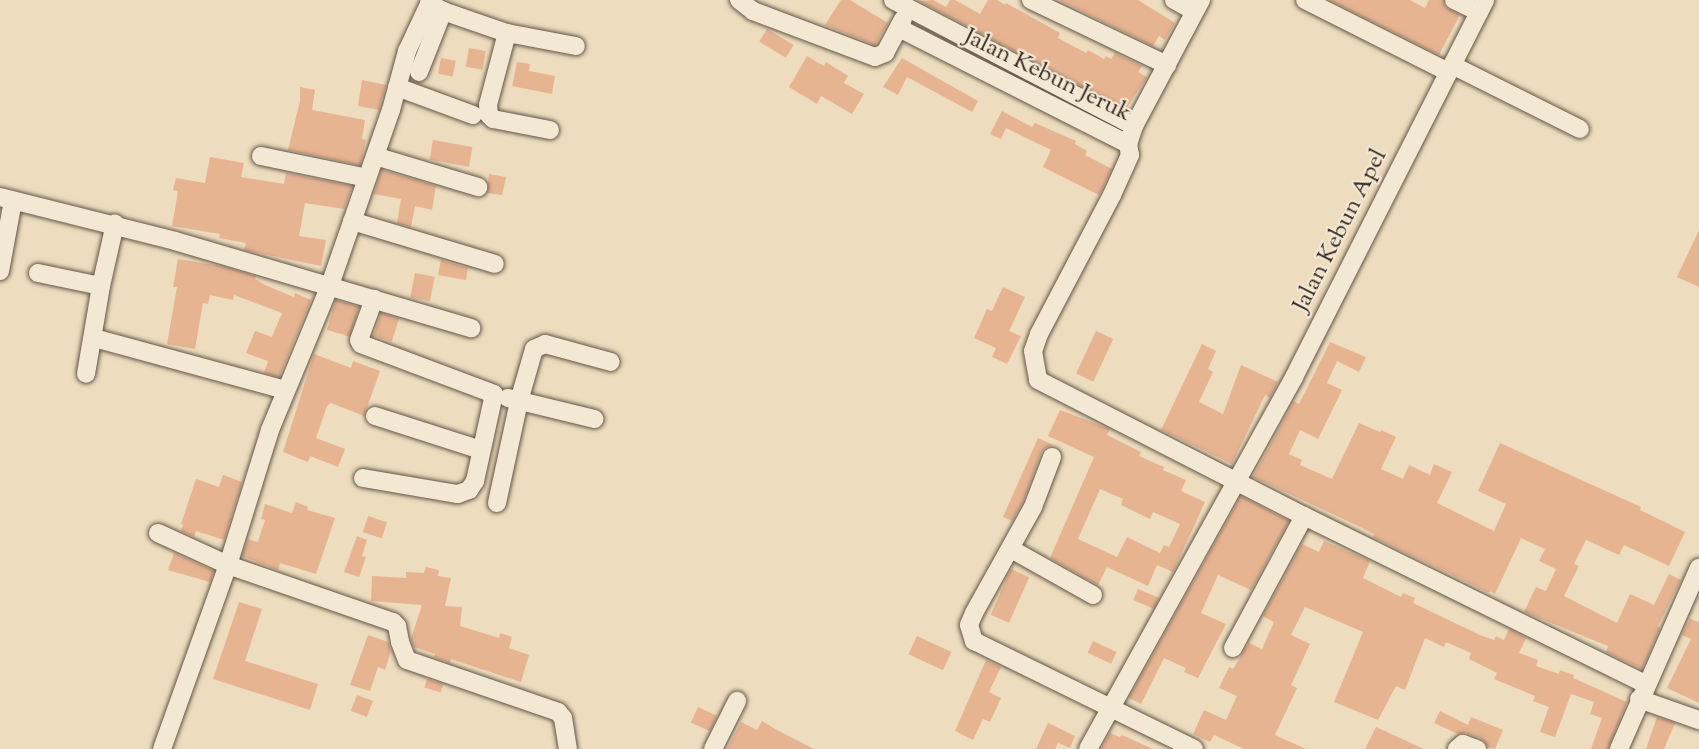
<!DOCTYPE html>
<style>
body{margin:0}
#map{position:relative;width:1699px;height:749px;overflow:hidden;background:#eddcbd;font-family:"Sorts Mill Goudy",serif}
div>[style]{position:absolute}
.building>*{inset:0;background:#e7b492;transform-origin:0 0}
.roads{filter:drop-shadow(0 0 2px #635547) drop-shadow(0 0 2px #635547)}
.minor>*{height:18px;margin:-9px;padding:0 9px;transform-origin:9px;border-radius:9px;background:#f3e8d4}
span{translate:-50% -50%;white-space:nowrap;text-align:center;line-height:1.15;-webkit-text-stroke:4.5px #f3e8d4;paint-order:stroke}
.street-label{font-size:24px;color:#352820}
</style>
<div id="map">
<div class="building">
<i style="clip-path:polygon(841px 0,850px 0,888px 23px,875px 45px,825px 25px)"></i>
<i style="clip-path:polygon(933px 0,946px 7px,950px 0,955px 0,980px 14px,988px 0,997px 0,1005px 5px,1006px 3px,1060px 33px,1058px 38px,1086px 53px,1088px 50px,1104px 59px,1106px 56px,1111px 59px,1115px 53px,1142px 66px,1138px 72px,1147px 77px,1126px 109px,919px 1px)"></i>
<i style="clip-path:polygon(1059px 0,1138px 0,1175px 23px,1165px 40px,1159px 36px,1153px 46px)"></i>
<i style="clip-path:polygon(1330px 0,1410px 0,1425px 8px,1429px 0,1443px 0,1445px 7px,1460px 15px,1439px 55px)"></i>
<i style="left:767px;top:29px;width:31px;height:15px;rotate:31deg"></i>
<i style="left:469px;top:48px;width:17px;height:19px;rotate:10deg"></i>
<i style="clip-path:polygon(807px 56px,824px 66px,826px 62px,848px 76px,844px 83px,864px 94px,852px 114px,821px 96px,817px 104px,789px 87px)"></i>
<i style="left:441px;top:58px;width:15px;height:16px;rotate:11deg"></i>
<i style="clip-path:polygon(902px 58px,978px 101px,972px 112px,907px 77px,898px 95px,883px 87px)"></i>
<i style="clip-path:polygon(517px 62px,530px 64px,529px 71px,555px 76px,552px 94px,512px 86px)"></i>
<i style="clip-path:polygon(362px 80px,386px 85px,379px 110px,358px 106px)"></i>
<i style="clip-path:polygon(300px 87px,315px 90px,312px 110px,365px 120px,362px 139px,366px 140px,360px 165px,288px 150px,300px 101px)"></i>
<i style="clip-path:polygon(1002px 111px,1032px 127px,1035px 123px,1076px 141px,1075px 144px,1087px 151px,1085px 155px,1112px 169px,1099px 195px,1043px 167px,1051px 150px,1006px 128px,1001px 139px,990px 134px)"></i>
<i style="left:433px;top:140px;width:40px;height:20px;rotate:10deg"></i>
<i style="clip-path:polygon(210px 157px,244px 163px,241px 177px,284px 184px,286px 173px,352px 186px,344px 209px,305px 203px,299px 236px,326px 240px,321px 266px,244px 250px,246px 243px,219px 238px,220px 234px,172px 226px,178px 191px,173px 190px,176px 178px,205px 183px)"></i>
<i style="clip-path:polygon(382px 170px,436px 186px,432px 210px,415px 206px,411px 227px,397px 223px,401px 199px,374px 194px)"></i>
<i style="clip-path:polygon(489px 174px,506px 177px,502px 195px,487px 193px)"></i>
<i style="clip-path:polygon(1699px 230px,1699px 287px,1677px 277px)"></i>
<i style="clip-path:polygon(178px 259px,221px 266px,256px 276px,255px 279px,265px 285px,294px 297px,295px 293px,311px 300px,279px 377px,264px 373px,268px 361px,246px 353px,255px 331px,272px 337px,282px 313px,234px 295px,233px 300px,210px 295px,208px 304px,203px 303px,195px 349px,167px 344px,177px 287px,173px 287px)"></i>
<i style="clip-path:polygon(441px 260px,468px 268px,466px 280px,438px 275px)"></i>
<i style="left:415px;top:273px;width:20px;height:25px;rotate:11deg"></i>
<i style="clip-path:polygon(1003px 287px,1025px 297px,1009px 331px,1021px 336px,1007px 364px,992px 357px,996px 348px,974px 338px,987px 309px,992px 311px)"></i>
<i style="left:336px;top:300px;width:24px;height:31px;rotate:17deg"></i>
<i style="left:381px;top:313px;width:19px;height:24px;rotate:18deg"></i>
<i style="left:1096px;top:331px;width:19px;height:47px;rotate:25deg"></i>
<i style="clip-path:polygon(1330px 342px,1366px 357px,1359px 372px,1337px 361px,1327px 383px,1342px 390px,1318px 439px,1300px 430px,1289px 454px,1302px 460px,1300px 465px,1332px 479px,1359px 423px,1380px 432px,1381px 430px,1396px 437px,1381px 469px,1403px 479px,1409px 465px,1430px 475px,1434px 464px,1452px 472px,1437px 503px,1494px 531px,1506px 504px,1478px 491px,1500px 443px,1641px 507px,1640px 510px,1685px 532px,1669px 566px,1624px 545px,1619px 555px,1586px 540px,1574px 564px,1579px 566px,1564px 596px,1617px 623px,1630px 594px,1654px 605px,1669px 574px,1681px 580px,1658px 626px,1660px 628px,1642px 669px,1606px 652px,1608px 646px,1524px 612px,1536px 587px,1546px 591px,1556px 569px,1539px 561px,1545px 549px,1521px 538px,1495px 594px,1490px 591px,1489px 593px,1373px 537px,1374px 534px,1354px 524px,1253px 477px,1294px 401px,1299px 404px)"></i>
<i style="clip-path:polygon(1202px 344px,1216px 351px,1208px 369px,1213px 372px,1199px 402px,1223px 414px,1241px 365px,1278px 382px,1270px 398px,1265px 395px,1232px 464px,1161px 430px)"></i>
<i style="clip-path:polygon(314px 354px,351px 368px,353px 361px,380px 371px,364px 416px,331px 403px,327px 406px,316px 438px,345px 449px,338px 467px,310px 456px,308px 462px,283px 452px)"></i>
<i style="clip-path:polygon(evenodd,1060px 410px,1110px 429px,1107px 435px,1141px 452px,1139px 456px,1164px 467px,1163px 470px,1186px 480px,1181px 491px,1205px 502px,1173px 572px,1157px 565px,1148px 586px,1107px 567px,1098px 585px,1050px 558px,1094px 457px,1048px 436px,1060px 410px,1100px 489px,1123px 499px,1121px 505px,1150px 519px,1153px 512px,1180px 524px,1169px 547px,1164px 545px,1160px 553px,1127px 537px,1117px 557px,1078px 539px,1100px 489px)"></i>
<i style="clip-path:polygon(1038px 438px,1053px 445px,1045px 448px,1041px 453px,1023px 502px,1012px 521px,1003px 517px)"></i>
<i style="clip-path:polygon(223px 475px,242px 482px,224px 540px,196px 531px,194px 537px,181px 531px,183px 525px,181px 524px,196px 479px,219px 487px)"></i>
<i style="clip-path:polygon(1243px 497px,1289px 521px,1251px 590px,1218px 575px,1201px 613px,1226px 624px,1198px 678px,1184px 672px,1186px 668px,1164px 658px,1141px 704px,1129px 698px,1240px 498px)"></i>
<i style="clip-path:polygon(296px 502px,308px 507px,307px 510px,335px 518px,316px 574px,280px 563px,278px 570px,242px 556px,248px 539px,258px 542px,265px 520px,261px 519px,265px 504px,292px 513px)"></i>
<i style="left:368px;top:516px;width:20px;height:17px;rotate:18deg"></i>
<i style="clip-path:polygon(357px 536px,367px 540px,362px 556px,366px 557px,359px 577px,344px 572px)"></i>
<i style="clip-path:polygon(1324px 541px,1370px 561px,1363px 578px,1401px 597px,1403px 593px,1415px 598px,1413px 603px,1480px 635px,1494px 640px,1496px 636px,1504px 640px,1509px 629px,1526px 638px,1519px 653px,1538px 660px,1536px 666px,1559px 674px,1560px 670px,1574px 675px,1573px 678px,1627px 702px,1608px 749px,1591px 749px,1602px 718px,1590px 714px,1594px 702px,1571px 694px,1555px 737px,1540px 732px,1549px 707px,1533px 701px,1535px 696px,1494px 679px,1497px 673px,1469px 659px,1471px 653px,1446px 642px,1444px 647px,1425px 638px,1405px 690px,1396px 686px,1378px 720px,1334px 702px,1363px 632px,1305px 607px,1291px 635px,1310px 644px,1291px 685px,1297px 688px,1275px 735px,1306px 749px,1244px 749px,1214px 735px,1210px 742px,1193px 734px,1204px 710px,1226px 720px,1237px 696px,1219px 688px,1229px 667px,1233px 669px,1249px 643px,1262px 649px,1274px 622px,1263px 616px,1302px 544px,1319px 552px)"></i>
<i style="clip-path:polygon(174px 553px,214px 571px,210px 582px,168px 570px)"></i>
<i style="clip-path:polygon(426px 567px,439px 570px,438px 576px,451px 578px,445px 606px,462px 607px,460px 626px,499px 638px,500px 633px,512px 637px,509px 648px,529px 655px,521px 682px,451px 659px,450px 663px,434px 657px,435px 654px,414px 647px,411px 639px,422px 605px,371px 601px,372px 576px,406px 578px,406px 572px,424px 573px)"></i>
<i style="left:1011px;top:569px;width:20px;height:50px;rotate:24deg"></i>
<i style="left:1138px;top:589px;width:23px;height:12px;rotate:23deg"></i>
<i style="clip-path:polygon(239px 602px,262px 609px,245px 661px,318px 684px,310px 710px,213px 679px)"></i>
<i style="clip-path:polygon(1690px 619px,1699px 622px,1699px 703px,1667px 688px,1691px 639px,1682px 635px)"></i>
<i style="clip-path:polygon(368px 635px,388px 642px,391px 651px,385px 670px,378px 667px,370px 691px,350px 685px)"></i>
<i style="left:917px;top:636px;width:38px;height:20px;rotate:25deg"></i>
<i style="left:1093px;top:641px;width:26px;height:13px;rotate:25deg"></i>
<i style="clip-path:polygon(986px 660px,1001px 667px,989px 692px,1001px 698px,990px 722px,983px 719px,973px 740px,955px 731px)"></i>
<i style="left:427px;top:679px;width:17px;height:9px;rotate:17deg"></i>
<i style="left:357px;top:695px;width:17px;height:17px;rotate:21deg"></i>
<i style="left:698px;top:707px;width:21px;height:17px;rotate:25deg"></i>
<i style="clip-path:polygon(1440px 711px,1468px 725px,1471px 717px,1503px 730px,1495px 749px,1488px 747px,1481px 738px,1466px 733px,1458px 734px,1434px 723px)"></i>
<i style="clip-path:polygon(1657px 717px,1675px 723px,1664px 749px,1646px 749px)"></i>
<i style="clip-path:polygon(762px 721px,775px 729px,814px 749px,727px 749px,741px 722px,757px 730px)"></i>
<i style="clip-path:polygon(1048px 723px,1075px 736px,1070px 748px,1058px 743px,1055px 749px,1036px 749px)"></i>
<i style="clip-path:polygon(1376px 727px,1424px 749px,1365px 749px)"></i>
<i style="clip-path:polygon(1110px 733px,1120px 737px,1122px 735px,1153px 749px,1101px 749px)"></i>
</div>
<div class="roads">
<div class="minor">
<i style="left:739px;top:0;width:18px;rotate:38deg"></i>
<i style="left:753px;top:11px;width:130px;rotate:20.7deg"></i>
<i style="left:875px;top:57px;width:11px;rotate:-22deg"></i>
<i style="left:885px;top:53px;width:38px;rotate:-62deg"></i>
<i style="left:893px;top:0;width:272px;rotate:27.6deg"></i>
<i style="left:1031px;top:0;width:151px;rotate:25.5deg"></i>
<i style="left:1174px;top:0;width:23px;rotate:29deg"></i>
<i style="left:1201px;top:0;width:143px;rotate:118deg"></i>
<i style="left:1134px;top:126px;width:19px;rotate:108deg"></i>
<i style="left:1128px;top:144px;width:11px;rotate:80deg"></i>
<i style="left:1130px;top:155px;width:44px;rotate:114.2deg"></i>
<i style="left:1112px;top:195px;width:157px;rotate:117.7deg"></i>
<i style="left:1039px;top:334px;width:18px;rotate:109deg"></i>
<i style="left:1033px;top:351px;width:29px;rotate:80deg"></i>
<i style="left:1038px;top:380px;width:299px;rotate:27.1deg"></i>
<i style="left:1304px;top:516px;width:381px;rotate:26.2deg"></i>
<i style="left:1305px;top:0;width:160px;rotate:26.7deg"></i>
<i style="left:1454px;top:0;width:28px;rotate:26deg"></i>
<i style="left:429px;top:3px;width:16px;rotate:30deg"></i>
<i style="left:443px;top:11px;width:68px;rotate:19deg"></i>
<i style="left:507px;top:33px;width:70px;rotate:10.7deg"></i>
<i style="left:899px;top:28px;width:257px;rotate:26.9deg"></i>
<i style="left:507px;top:33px;width:74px;rotate:104.8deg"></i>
<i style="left:488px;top:105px;width:10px;rotate:84deg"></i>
<i style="left:489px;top:115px;width:6px;rotate:45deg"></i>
<i style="left:493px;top:119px;width:58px;rotate:10.9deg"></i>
<i style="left:1452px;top:65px;width:143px;rotate:26.6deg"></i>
<i style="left:419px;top:72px;width:66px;rotate:-68.5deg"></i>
<i style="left:397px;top:87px;width:81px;rotate:20.2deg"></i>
<i style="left:261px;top:156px;width:108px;rotate:11.7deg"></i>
<i style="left:375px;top:156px;width:108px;rotate:16.8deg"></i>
<i style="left:0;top:197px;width:180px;rotate:14.1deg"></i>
<i style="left:175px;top:241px;width:309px;rotate:16.4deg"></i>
<i style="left:352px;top:221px;width:149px;rotate:16.7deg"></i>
<i style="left:0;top:271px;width:71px;rotate:-79.5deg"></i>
<i style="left:38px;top:273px;width:64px;rotate:11.7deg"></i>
<i style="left:101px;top:286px;width:89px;rotate:99.7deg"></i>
<i style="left:101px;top:286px;width:64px;rotate:-77.3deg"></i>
<i style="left:94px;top:338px;width:198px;rotate:15.2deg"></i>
<i style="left:508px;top:398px;width:89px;rotate:13.7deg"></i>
<i style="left:375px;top:416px;width:111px;rotate:17.8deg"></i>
<i style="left:1052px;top:457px;width:53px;rotate:110.8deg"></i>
<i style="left:1033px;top:507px;width:121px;rotate:119.1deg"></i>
<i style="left:974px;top:613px;width:13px;rotate:113deg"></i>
<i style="left:969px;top:625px;width:17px;rotate:73deg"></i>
<i style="left:974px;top:641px;width:245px;rotate:26.1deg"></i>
<i style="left:363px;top:478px;width:96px;rotate:9.6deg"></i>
<i style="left:458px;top:494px;width:12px;rotate:-20deg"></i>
<i style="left:469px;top:490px;width:11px;rotate:-56deg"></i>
<i style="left:475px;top:481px;width:89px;rotate:-77.7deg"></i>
<i style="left:494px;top:394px;width:142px;rotate:-159.4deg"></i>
<i style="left:361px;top:344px;width:4px;rotate:-117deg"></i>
<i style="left:359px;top:340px;width:44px;rotate:-69.9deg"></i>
<i style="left:497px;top:503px;width:104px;rotate:-77.8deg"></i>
<i style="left:519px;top:401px;width:54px;rotate:-73.9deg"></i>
<i style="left:534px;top:349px;width:12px;rotate:-24deg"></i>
<i style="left:545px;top:344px;width:68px;rotate:15.3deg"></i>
<i style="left:158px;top:533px;width:77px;rotate:24.6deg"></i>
<i style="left:228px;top:565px;width:175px;rotate:19.1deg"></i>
<i style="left:393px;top:622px;width:6px;rotate:45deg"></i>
<i style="left:397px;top:626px;width:16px;rotate:79deg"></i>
<i style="left:400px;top:642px;width:19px;rotate:69deg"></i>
<i style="left:407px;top:660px;width:160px;rotate:19deg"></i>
<i style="left:558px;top:712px;width:8px;rotate:50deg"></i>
<i style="left:563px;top:718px;width:31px;rotate:81deg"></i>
<i style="left:1011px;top:549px;width:94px;rotate:29.3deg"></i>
<i style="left:1233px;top:648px;width:150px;rotate:-61.7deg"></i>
<i style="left:1639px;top:699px;width:64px;rotate:19.3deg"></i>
<i style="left:162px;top:749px;width:195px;rotate:-70.3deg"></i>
<i style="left:228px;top:565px;width:141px;rotate:-72.7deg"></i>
<i style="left:270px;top:430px;width:157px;rotate:-67.5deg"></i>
<i style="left:330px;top:285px;width:185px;rotate:-70.8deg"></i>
<i style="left:391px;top:110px;width:61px;rotate:-74.8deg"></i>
<i style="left:407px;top:51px;width:56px;rotate:-64.8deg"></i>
<i style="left:713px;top:749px;width:54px;rotate:-63.4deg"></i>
<i style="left:1088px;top:749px;width:425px;rotate:-61deg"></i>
<i style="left:1294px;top:377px;width:423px;rotate:-63.1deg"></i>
<i style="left:1457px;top:749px;width:8px;rotate:-40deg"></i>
<i style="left:1463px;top:744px;width:15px;rotate:20deg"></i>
<i style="left:1619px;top:749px;width:198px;rotate:-66.2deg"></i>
</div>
</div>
<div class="street-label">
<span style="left:1047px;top:76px;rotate:26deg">Jalan Kebun Jeruk</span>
<span style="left:1341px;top:231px;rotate:-63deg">Jalan Kebun Apel</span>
</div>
</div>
